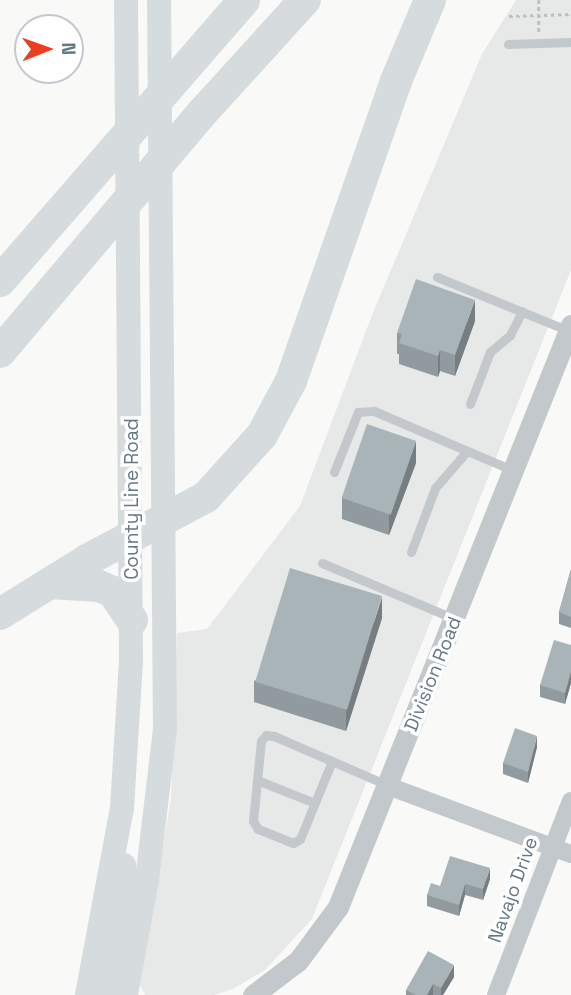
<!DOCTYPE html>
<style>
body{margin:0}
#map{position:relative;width:571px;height:995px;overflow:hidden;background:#f9f9f7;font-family:"Space Grotesk",sans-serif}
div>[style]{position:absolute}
.built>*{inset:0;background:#e7e9e8}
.path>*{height:2.5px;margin-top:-1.25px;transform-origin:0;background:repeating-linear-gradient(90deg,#bcc0c3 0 3.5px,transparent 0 7px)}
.service>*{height:9px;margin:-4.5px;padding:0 4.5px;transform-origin:4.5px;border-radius:4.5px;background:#c2c8cb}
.minor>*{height:18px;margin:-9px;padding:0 9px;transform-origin:9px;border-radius:9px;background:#c2c8cb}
.tertiary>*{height:21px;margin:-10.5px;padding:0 10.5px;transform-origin:10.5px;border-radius:10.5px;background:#c2c8cb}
.secondary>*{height:24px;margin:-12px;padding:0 12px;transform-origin:12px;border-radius:12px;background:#d6dbde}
.motorway>*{height:32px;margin:-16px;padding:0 16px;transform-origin:16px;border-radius:16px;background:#d6dbde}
.wall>*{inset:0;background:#919b9f}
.shaded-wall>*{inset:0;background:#767e82}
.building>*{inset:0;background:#a9b4b9;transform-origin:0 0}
span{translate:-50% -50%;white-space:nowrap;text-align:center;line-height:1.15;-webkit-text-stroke:7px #fff;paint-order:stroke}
.street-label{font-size:19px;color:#637984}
.north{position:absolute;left:14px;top:14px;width:70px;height:70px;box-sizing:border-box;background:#fff;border:2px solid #c1c9ce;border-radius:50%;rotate:89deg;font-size:19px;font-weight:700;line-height:28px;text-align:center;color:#637984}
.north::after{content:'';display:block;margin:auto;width:24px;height:32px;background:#ed3e23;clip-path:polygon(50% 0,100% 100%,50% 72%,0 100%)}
</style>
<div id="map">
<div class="built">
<i style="clip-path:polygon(516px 0,571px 0,571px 270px,312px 919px,265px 970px,233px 989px,214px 995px,145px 995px,140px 985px,171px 798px,177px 633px,207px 629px,300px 506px,372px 315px,482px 54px)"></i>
</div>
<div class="path">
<i style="left:539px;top:0;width:32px;rotate:90deg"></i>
<i style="left:509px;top:16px;width:62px;rotate:-1.8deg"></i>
</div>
<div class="service">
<i style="left:508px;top:44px;width:63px;rotate:-1.8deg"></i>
<i style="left:437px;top:277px;width:140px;rotate:22.2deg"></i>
<i style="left:470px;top:404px;width:56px;rotate:-69deg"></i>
<i style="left:490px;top:352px;width:26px;rotate:-40deg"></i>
<i style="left:510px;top:335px;width:27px;rotate:-63deg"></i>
<i style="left:334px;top:472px;width:65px;rotate:-68.2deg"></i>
<i style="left:358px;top:412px;width:16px;rotate:-4deg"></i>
<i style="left:374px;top:411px;width:150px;rotate:23.1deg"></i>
<i style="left:411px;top:552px;width:68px;rotate:-69.4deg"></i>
<i style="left:435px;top:488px;width:49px;rotate:-49.1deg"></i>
<i style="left:322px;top:563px;width:142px;rotate:22.8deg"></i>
<i style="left:332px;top:761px;width:84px;rotate:112.3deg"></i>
<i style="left:300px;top:839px;width:8px;rotate:150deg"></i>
<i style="left:293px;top:843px;width:38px;rotate:-158deg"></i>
<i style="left:258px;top:829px;width:9px;rotate:-122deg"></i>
<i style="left:253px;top:821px;width:80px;rotate:-84.3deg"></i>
<i style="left:261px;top:741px;width:8px;rotate:-50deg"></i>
<i style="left:266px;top:735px;width:8px;rotate:7deg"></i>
<i style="left:274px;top:736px;width:123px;rotate:23.4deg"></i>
<i style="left:257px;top:780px;width:62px;rotate:21.6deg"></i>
</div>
<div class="minor">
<i style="left:388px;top:786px;width:195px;rotate:20.4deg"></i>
<i style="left:496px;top:995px;width:208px;rotate:-68.9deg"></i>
</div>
<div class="tertiary">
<i style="left:253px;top:995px;width:56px;rotate:-37.1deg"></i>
<i style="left:298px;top:961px;width:67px;rotate:-53.5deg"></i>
<i style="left:338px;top:907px;width:627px;rotate:-68.18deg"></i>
</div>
<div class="secondary">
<i style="left:87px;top:995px;width:190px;rotate:-79.4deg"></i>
<i style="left:122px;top:808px;width:147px;rotate:-86.5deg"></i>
<i style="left:131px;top:661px;width:661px;rotate:-90.43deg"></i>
<i style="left:110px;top:995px;width:104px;rotate:-81.2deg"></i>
<i style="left:126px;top:892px;width:27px;rotate:-94deg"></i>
<i style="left:126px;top:995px;width:117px;rotate:-79.7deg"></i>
<i style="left:147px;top:880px;width:152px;rotate:-83.2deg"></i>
<i style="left:165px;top:729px;width:729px;rotate:-90.47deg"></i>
</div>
<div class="motorway">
<i style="left:0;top:281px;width:372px;rotate:-49deg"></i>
<i style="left:0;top:352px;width:313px;rotate:-49.8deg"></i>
<i style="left:202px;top:113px;width:153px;rotate:-47.7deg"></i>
<i style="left:50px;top:583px;width:49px;rotate:3.5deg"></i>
<i style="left:99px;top:586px;width:15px;rotate:23deg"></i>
<i style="left:113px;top:592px;width:34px;rotate:56deg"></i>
<i style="left:0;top:614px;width:102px;rotate:-31.8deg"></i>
<i style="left:87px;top:560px;width:135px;rotate:-27.9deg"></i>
<i style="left:206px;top:497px;width:84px;rotate:-47.9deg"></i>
<i style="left:262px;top:435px;width:61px;rotate:-61.8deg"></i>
<i style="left:291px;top:381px;width:318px;rotate:-70.7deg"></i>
<i style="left:396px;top:81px;width:88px;rotate:-67.2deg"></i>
</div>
<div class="wall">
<i style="clip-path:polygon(475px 321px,455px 376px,440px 371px,438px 377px,399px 364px,399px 354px,397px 354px,397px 333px)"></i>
<i style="clip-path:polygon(416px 463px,389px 535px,342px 519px,342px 498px)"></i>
<i style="clip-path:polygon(571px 569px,571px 628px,559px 624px,559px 612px)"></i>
<i style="clip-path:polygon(382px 618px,346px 731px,254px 702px,254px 681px)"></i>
<i style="clip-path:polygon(571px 645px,571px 683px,565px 704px,540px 697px,540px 685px)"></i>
<i style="clip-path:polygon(537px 747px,528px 783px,503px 774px,503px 763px)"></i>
<i style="clip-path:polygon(490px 879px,483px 900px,465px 895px,459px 916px,427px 906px,427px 895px,440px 886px)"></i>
<i style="clip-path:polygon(454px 977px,443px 995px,406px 995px,406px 990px)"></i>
</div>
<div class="shaded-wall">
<i style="clip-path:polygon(475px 300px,475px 321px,455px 376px,455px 355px)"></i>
<i style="clip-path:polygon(440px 350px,440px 371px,438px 377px,438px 356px)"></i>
<i style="clip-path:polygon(416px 441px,416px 463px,389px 535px,389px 514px)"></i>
<i style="clip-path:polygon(382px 597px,382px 618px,346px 731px,346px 710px)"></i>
<i style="clip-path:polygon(571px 672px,571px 683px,565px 704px,565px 693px)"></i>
<i style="clip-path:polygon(537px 736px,537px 747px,528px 783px,528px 772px)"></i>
<i style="clip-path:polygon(490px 868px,490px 879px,483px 900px,483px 889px)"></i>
<i style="clip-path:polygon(465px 884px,465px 895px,459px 916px,459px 905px)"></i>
<i style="clip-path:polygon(454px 965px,454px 977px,443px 995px,441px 995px,441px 988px)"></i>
<i style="clip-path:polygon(433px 984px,433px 995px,427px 995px)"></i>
</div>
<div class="building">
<i style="clip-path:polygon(416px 279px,475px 300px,455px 355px,440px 350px,438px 356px,399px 343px,402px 334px,397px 333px)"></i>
<i style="left:367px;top:424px;width:52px;height:78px;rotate:19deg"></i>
<i style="left:290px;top:568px;width:96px;height:119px;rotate:17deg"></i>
<i style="clip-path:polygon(571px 569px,571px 617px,559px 612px)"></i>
<i style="clip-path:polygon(554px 640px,571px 645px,571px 672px,565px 693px,540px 685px)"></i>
<i style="clip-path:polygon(515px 728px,537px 736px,528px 772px,503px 763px)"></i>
<i style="clip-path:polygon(450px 856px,490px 868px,483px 889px,465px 884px,459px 905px,427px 895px,431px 883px,440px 886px)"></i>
<i style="clip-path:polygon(428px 951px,454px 965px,441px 988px,433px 984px,427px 995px,416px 995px,406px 990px)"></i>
</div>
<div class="street-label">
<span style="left:132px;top:499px;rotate:-90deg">County Line Road</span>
<span style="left:433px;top:674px;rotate:-68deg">Division Road</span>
<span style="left:513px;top:890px;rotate:-70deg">Navajo Drive</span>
</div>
<div class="north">N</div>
</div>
